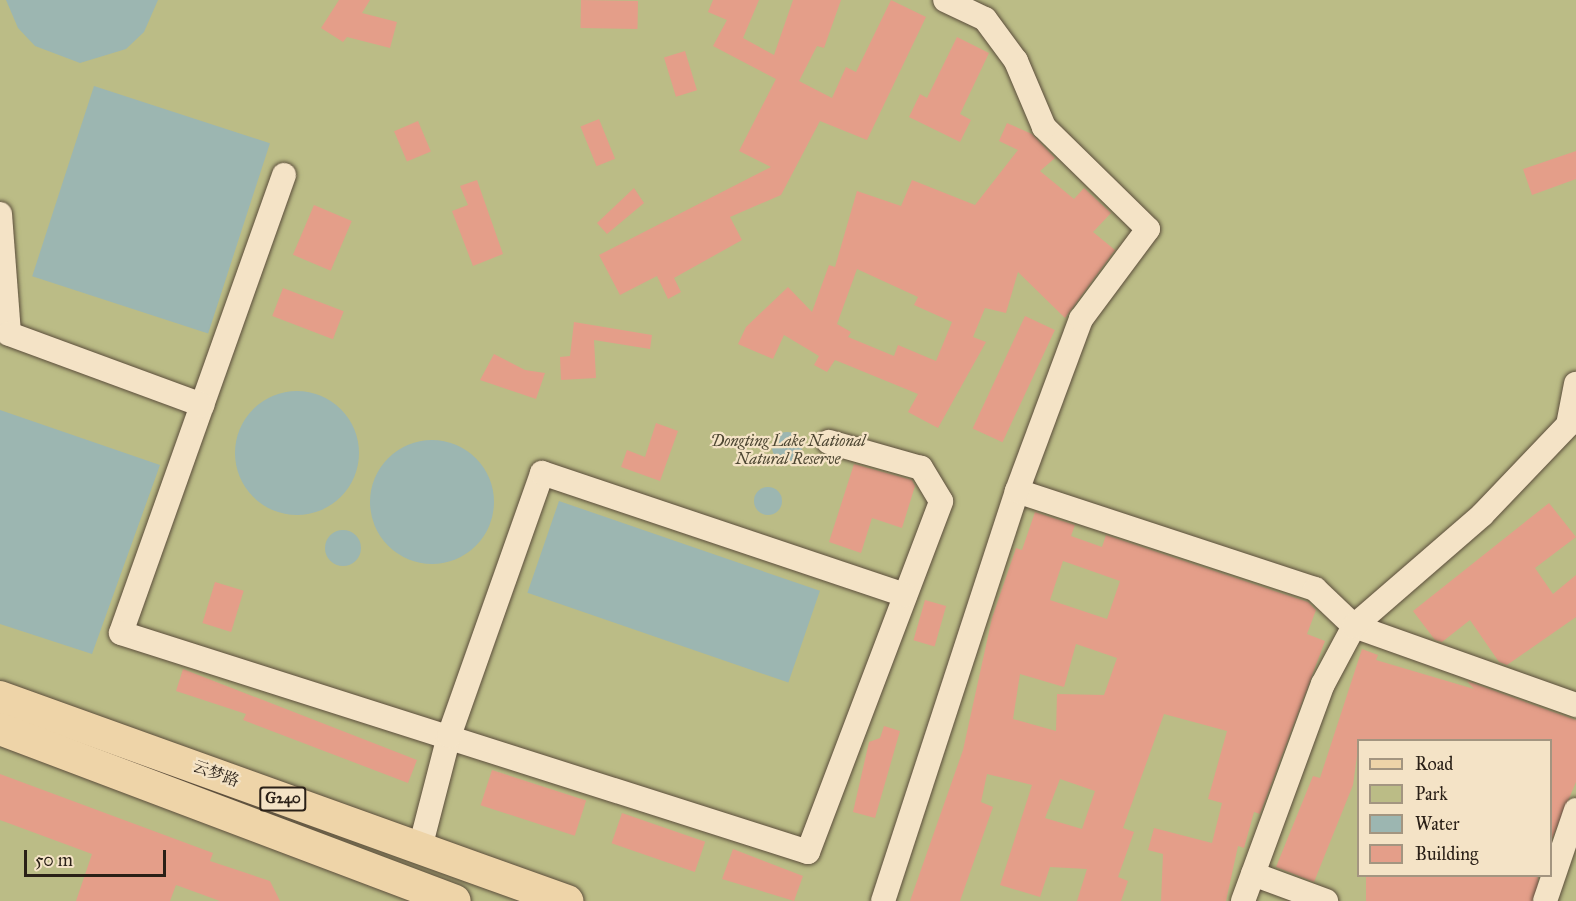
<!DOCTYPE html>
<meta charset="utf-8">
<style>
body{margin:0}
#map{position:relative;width:1576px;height:901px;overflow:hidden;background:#eed4a8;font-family:"IM FELL Great Primer","Noto Serif SC",serif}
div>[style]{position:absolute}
.green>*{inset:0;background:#bbbc86}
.water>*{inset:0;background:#9cb6b1;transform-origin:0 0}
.round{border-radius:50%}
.building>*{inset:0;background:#e49e89;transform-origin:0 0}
.roads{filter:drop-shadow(0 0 2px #5b4d3b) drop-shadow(0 0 2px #5b4d3b)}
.minor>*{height:24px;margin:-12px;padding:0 12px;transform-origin:12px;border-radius:12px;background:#f4e3c6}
.major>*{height:32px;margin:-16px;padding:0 16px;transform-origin:16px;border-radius:16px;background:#eed4a8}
span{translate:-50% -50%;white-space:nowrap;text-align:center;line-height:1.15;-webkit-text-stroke:4.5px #f4e3c6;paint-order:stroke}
.shield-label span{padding:2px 4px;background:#f4e3c6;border:2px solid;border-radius:4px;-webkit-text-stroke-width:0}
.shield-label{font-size:15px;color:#2a2017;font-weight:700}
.park-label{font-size:16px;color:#4e4733;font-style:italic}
.street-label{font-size:16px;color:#2a2017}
.legend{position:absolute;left:1357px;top:739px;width:195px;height:138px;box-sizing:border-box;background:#f4e3c6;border:2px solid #a39580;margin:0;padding:8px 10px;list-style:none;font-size:18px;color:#2a2017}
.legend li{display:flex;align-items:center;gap:12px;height:30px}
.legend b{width:30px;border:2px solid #a39580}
.scale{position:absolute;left:24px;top:850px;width:142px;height:27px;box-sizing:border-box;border:3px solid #2a2017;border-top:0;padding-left:8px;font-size:18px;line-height:21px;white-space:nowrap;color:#2a2017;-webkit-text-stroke:4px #f4e3c6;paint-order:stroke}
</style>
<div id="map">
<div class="green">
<i style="clip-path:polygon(evenodd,0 0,1576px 0,1576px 901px,0 901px,0 0,1358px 740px,1550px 740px,1550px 876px,1358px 876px,1358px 740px)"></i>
</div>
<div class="water">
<i style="clip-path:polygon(6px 0,158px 0,144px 32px,126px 49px,80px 63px,35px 46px,18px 28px)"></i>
<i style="left:94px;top:86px;width:185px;height:200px;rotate:18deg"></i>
<i class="round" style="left:235px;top:391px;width:124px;height:124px"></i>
<i style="clip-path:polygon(0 410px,160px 465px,92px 654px,0 624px)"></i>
<i class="round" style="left:772px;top:432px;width:30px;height:30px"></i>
<i class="round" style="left:370px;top:440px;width:124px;height:124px"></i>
<i class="round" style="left:754px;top:487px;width:28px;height:28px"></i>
<i style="left:559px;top:501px;width:276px;height:97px;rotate:19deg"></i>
<i class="round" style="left:325px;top:530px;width:36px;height:36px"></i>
</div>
<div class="building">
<i style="clip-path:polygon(339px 0,370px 0,362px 13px,397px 22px,390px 48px,347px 37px,343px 42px,321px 28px)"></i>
<i style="left:581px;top:0;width:57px;height:28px;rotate:1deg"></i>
<i style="clip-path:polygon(713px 0,759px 0,743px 38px,774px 55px,793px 0,841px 0,824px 48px,817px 46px,799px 81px,832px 98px,846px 67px,856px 72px,891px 0,926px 17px,867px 140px,820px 121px,781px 195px,730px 217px,742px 240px,674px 278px,681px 292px,668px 299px,657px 276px,620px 295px,599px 255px,771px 167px,739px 151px,776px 79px,713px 46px,727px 20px,708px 12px)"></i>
<i style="clip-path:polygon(957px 37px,989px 53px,960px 114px,971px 120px,960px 142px,909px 117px,920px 94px,927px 98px)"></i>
<i style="left:685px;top:51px;width:41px;height:22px;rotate:73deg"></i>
<i style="left:599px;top:119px;width:43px;height:20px;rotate:68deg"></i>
<i style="left:418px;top:121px;width:33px;height:26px;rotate:67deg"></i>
<i style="clip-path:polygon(evenodd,1007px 123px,1032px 134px,1055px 158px,1040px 171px,1074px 199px,1084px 188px,1111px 213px,1093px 232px,1115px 250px,1065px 318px,1018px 272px,1006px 313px,985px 308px,973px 337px,986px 342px,938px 428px,908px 412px,918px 394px,835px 360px,827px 372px,814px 365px,819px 356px,784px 335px,773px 359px,738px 344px,746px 327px,788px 287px,812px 312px,829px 265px,835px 267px,857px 191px,901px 206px,912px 180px,975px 205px,1018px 150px,999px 141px,1007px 123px,857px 269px,918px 297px,914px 305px,952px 322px,936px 361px,898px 345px,894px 356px,848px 337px,851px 332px,837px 324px,857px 269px)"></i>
<i style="clip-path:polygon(1576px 151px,1576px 179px,1532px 195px,1523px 169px)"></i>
<i style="clip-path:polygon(477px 180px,503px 254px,473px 266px,452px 211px,468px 205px,460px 186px)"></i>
<i style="clip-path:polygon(634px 188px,644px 203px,607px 234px,597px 223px)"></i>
<i style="left:314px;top:205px;width:41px;height:54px;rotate:23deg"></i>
<i style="left:283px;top:288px;width:65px;height:30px;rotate:21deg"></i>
<i style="left:1025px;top:316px;width:33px;height:124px;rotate:25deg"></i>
<i style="clip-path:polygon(574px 322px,652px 335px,650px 349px,594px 340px,596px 378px,561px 380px,560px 357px,570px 356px)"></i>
<i style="clip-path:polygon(494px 354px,525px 370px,545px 373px,536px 399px,480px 380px)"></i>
<i style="clip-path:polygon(656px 423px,678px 431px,660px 481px,621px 467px,627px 450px,645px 457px)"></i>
<i style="clip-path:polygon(854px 464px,912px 480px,915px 486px,902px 528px,872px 518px,861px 553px,829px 542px)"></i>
<i style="clip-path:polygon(1549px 503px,1576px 537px,1535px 568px,1553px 594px,1576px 575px,1576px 617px,1507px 665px,1499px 662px,1470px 620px,1442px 642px,1435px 640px,1413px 611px)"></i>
<i style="clip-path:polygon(evenodd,1035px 512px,1075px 525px,1071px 536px,1102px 547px,1106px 535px,1308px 602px,1316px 610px,1307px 634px,1325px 641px,1260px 814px,1254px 812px,1244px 848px,1238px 846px,1226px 901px,1161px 901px,1163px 854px,1148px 850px,1154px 828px,1212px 843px,1222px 803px,1208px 799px,1227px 731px,1164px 714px,1123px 828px,1134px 832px,1118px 877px,1128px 881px,1121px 901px,1077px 901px,1087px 869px,1050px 867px,1040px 897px,1000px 885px,1032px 785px,987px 774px,981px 802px,993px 807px,960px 901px,910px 901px,963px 750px,992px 618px,1016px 548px,1022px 550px,1035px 512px,1063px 561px,1120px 581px,1107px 619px,1050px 600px,1063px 561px,1035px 512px,1076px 644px,1117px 658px,1104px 695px,1057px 694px,1056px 731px,1013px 719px,1020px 674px,1064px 687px,1076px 644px,1035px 512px,1060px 779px,1095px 791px,1082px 829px,1045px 818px,1060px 779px)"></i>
<i style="left:215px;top:582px;width:30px;height:43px;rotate:17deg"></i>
<i style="left:925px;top:600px;width:22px;height:42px;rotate:16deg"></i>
<i style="clip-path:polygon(1362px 649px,1378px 655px,1376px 660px,1474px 689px,1467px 681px,1576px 720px,1576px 782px,1551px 841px,1551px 741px,1359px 741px,1353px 785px,1314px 882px,1276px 867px,1313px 776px,1320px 778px)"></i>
<i style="clip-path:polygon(183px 669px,417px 760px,408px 783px,243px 720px,246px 714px,176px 691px)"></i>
<i style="clip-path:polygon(884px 726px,900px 731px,875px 818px,853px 812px,869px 742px,880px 738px)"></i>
<i style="left:492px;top:770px;width:99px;height:37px;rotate:18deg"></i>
<i style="clip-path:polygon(0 774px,213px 853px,210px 861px,270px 881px,280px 901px,220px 901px,176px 885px,170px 901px,76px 901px,92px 854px,0 820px)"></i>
<i style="left:622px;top:813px;width:88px;height:32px;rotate:19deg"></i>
<i style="clip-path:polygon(733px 849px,803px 876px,794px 901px,722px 879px)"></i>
<i style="left:1366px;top:876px;width:172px;height:27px"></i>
</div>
<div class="roads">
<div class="minor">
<i style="left:284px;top:175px;width:486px;rotate:109.6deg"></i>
<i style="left:121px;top:633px;width:721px;rotate:17.68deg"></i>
<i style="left:808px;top:852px;width:375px;rotate:-69.2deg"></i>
<i style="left:941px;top:501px;width:39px;rotate:-121deg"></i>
<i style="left:921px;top:468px;width:96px;rotate:-164.2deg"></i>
<i style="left:0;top:214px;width:120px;rotate:85.7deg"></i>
<i style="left:9px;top:334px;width:206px;rotate:20.2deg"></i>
<i style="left:1017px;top:491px;width:314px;rotate:18.2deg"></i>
<i style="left:1315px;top:589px;width:54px;rotate:43.5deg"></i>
<i style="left:1354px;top:626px;width:236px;rotate:19.6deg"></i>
<i style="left:420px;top:848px;width:116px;rotate:-75.5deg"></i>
<i style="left:449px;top:736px;width:279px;rotate:-70.5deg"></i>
<i style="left:542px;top:473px;width:383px;rotate:18.6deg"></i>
<i style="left:1253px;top:874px;width:78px;rotate:20.3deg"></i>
<i style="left:883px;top:901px;width:431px;rotate:-71.9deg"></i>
<i style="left:1017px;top:491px;width:184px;rotate:-69.6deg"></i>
<i style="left:1081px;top:319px;width:112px;rotate:-53.3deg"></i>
<i style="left:1148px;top:229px;width:146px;rotate:-135.6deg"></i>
<i style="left:1044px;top:127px;width:72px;rotate:-113deg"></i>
<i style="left:1016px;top:61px;width:52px;rotate:-126.4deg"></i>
<i style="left:985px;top:19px;width:44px;rotate:-154.6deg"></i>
<i style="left:1243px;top:901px;width:231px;rotate:-69.8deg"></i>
<i style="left:1323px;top:684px;width:66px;rotate:-61.9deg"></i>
<i style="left:1354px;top:626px;width:169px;rotate:-40.9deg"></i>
<i style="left:1482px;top:515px;width:124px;rotate:-46.3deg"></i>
<i style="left:1568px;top:425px;width:42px;rotate:-79deg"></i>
<i style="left:1545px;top:901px;width:96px;rotate:-71.2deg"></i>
</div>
<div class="major">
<i style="left:0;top:697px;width:603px;rotate:19.79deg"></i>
<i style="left:0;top:729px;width:486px;rotate:20.7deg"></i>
</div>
</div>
<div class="shield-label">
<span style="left:283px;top:799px">G240</span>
</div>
<div class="park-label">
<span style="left:788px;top:450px">Dongting Lake National<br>Natural Reserve</span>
</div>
<div class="street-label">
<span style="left:216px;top:774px;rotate:20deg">云梦路</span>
</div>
<ul class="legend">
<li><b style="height:8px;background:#eed4a8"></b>Road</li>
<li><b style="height:16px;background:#bbbc86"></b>Park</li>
<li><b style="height:16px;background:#9cb6b1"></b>Water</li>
<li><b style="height:16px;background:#e49e89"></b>Building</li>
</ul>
<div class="scale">50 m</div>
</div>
